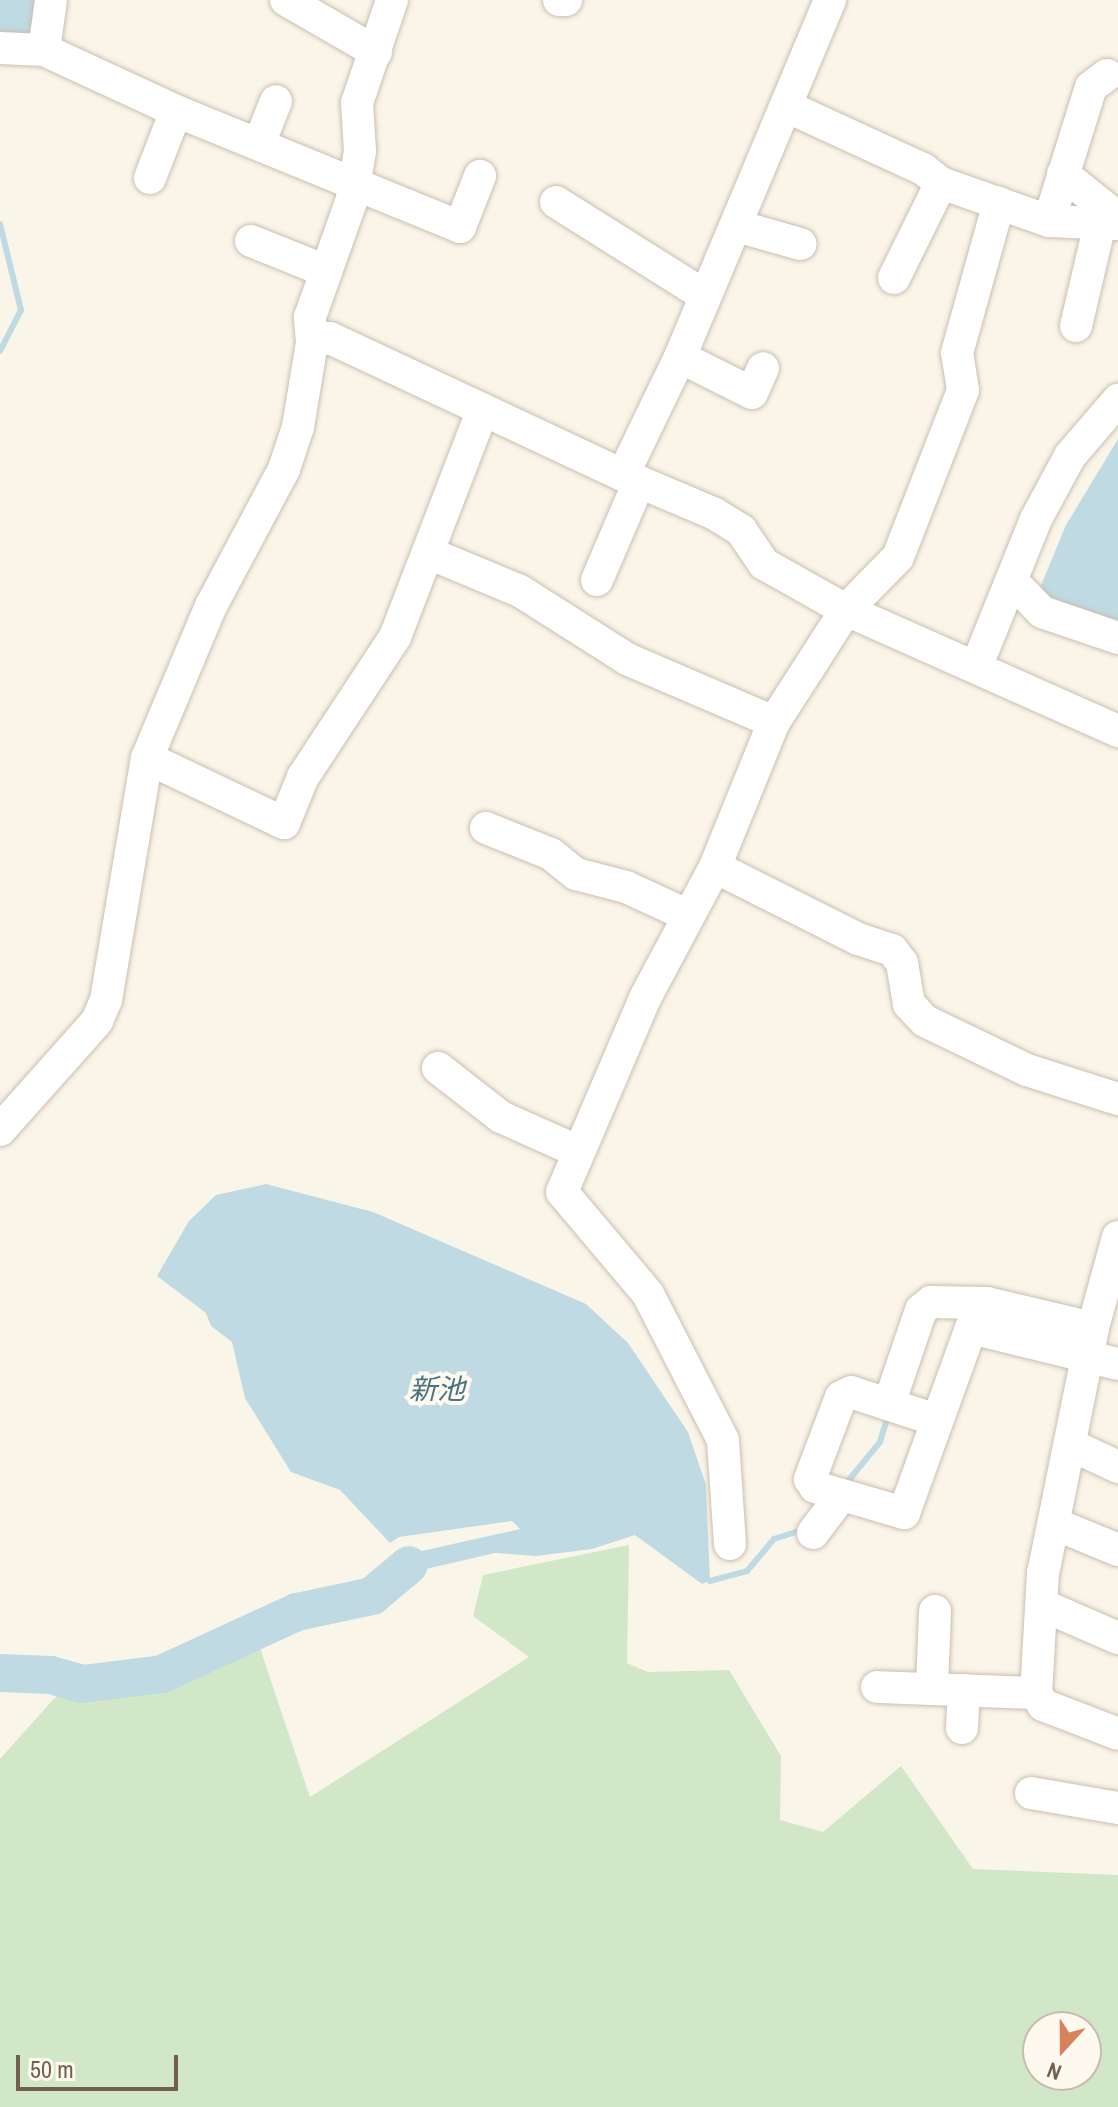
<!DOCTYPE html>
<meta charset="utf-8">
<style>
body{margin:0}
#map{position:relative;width:1118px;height:2107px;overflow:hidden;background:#faf5e9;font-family:"Archivo Narrow","Noto Sans JP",sans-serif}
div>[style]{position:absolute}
.green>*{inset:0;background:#d2e7c8}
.water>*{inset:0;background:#bfdae2}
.stream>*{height:6px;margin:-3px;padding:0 3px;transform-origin:3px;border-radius:3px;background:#bfdae2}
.river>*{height:38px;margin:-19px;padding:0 19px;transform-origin:19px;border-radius:19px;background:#bfdae2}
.roads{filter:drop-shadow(0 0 2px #cbbeb0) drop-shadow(0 0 2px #cbbeb0)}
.minor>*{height:32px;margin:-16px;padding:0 16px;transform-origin:16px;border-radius:16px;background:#fff}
span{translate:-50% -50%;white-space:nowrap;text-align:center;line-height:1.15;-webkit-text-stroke:8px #fdf9ef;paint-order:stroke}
.water-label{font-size:28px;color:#4b7483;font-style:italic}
.north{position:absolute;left:1022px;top:2011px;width:80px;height:80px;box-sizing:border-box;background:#fdf9ef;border:2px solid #c5bbaf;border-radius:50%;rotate:201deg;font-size:22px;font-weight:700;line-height:32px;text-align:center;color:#725f4f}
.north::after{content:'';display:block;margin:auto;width:28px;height:36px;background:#d7825b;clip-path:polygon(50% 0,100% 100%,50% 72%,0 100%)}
.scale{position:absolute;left:16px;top:2055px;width:162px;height:36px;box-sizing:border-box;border:4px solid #725f4f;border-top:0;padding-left:10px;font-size:24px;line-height:28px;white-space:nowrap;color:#725f4f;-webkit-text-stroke:6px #fdf9ef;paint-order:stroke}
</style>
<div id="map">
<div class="green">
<i style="clip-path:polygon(evenodd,629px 1545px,627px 1663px,648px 1672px,729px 1670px,781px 1756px,780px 1820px,823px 1832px,901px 1766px,973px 1869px,1118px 1875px,1118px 2107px,0 2107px,0 1759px,59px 1693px,116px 1698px,260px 1648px,310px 1797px,529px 1657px,473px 1616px,483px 1575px,629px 1545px,1086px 2027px,1086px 2075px,1038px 2075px,1038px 2027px,1086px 2027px)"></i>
</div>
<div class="water">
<i style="clip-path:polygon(0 0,43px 0,34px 39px,0 39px)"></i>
<i style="clip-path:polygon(1118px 439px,1118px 630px,1037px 595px,1066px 525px)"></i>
<i style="clip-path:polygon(266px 1184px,373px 1212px,586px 1304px,628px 1343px,688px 1432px,706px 1485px,710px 1581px,702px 1584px,635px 1535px,592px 1549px,536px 1556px,495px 1553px,413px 1572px,404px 1555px,520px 1529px,512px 1521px,399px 1537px,390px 1543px,340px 1490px,291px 1472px,245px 1398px,232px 1342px,211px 1326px,206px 1313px,157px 1276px,189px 1221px,216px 1195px)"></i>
</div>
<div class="stream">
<i style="left:0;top:224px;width:89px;rotate:76.3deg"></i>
<i style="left:21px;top:310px;width:46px;rotate:117.1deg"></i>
<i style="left:844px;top:1486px;width:57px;rotate:-50.7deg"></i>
<i style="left:880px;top:1442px;width:28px;rotate:-73deg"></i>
<i style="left:710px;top:1581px;width:38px;rotate:-15deg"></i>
<i style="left:747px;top:1571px;width:42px;rotate:-49.8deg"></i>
<i style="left:774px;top:1539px;width:33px;rotate:-18deg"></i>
</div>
<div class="river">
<i style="left:0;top:1673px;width:51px;rotate:2.2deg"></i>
<i style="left:51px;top:1675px;width:32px;rotate:16deg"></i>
<i style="left:82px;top:1684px;width:81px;rotate:-7.1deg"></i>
<i style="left:162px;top:1674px;width:149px;rotate:-24.7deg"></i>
<i style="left:297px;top:1612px;width:77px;rotate:-12deg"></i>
<i style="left:372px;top:1596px;width:48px;rotate:-40deg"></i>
</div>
<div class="roads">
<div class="minor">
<i style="left:286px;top:0;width:104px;rotate:30deg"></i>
<i style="left:559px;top:0;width:7px"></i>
<i style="left:0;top:48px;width:44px;rotate:2.6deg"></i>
<i style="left:44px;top:50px;width:50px;rotate:-82deg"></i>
<i style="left:44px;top:50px;width:145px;rotate:24.8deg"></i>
<i style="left:176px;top:111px;width:307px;rotate:22.2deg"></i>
<i style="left:460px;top:227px;width:55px;rotate:-68.6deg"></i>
<i style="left:788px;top:107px;width:149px;rotate:24.7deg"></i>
<i style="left:923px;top:169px;width:23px;rotate:38deg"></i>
<i style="left:941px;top:183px;width:114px;rotate:19.4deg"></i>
<i style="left:1049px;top:221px;width:69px;rotate:2.5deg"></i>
<i style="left:259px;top:144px;width:46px;rotate:-68.4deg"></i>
<i style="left:1063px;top:174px;width:70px;rotate:38.7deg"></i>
<i style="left:150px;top:178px;width:72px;rotate:-68.8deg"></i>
<i style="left:556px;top:202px;width:176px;rotate:32.2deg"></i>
<i style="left:1049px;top:221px;width:140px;rotate:-72.6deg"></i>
<i style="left:1091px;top:87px;width:20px;rotate:-37deg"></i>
<i style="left:737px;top:226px;width:66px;rotate:15.9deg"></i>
<i style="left:251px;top:241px;width:81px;rotate:21.8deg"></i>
<i style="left:894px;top:278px;width:106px;rotate:-63.7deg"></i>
<i style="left:1076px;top:326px;width:105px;rotate:-76.8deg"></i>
<i style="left:312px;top:342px;width:25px;rotate:-95deg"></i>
<i style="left:310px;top:317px;width:125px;rotate:-70.4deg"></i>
<i style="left:352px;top:199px;width:49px;rotate:-80.5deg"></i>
<i style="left:360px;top:151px;width:48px;rotate:-93.6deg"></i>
<i style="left:357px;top:103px;width:109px;rotate:-71.2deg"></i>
<i style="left:680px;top:357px;width:80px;rotate:26.6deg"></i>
<i style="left:752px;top:393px;width:27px;rotate:-66deg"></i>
<i style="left:623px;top:475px;width:100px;rotate:23deg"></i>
<i style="left:715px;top:514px;width:31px;rotate:32deg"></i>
<i style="left:741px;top:530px;width:41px;rotate:55.9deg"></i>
<i style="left:764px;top:564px;width:94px;rotate:29.3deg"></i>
<i style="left:846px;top:610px;width:298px;rotate:24deg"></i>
<i style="left:431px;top:554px;width:96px;rotate:22.6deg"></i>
<i style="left:520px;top:591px;width:127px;rotate:32.4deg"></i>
<i style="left:627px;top:659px;width:160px;rotate:23.2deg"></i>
<i style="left:597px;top:580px;width:107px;rotate:-66.8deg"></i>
<i style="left:1013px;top:582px;width:42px;rotate:46deg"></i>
<i style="left:1042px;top:612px;width:80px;rotate:18.9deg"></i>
<i style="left:977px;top:665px;width:157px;rotate:-68deg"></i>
<i style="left:1036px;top:519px;width:72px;rotate:-61.6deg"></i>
<i style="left:1070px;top:456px;width:74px;rotate:-49.4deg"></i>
<i style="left:147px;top:758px;width:152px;rotate:25.4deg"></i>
<i style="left:284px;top:823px;width:50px;rotate:-67.6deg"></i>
<i style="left:303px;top:777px;width:168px;rotate:-56.7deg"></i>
<i style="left:395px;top:637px;width:244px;rotate:-68.9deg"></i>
<i style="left:486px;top:828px;width:70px;rotate:21.8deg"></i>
<i style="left:551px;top:854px;width:32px;rotate:39deg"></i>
<i style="left:576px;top:874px;width:52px;rotate:14.6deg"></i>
<i style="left:626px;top:887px;width:69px;rotate:24.7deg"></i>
<i style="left:715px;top:867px;width:160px;rotate:26.7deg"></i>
<i style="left:858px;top:939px;width:36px;rotate:18deg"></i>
<i style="left:892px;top:950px;width:16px;rotate:52deg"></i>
<i style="left:902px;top:963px;width:42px;rotate:80.3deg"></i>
<i style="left:909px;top:1004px;width:23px;rotate:47deg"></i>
<i style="left:925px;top:1021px;width:113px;rotate:25.7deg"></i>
<i style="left:1027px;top:1070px;width:96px;rotate:17.7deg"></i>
<i style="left:438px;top:1068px;width:80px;rotate:37.9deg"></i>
<i style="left:501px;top:1117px;width:83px;rotate:24.1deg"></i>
<i style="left:0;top:1130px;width:146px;rotate:-48.3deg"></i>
<i style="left:97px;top:1021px;width:23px;rotate:-67deg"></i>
<i style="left:106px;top:1000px;width:245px;rotate:-80.4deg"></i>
<i style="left:147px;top:758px;width:165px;rotate:-67.2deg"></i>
<i style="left:211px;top:606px;width:155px;rotate:-61.9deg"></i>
<i style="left:284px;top:469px;width:44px;rotate:-71.6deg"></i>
<i style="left:298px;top:427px;width:86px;rotate:-80.6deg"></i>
<i style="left:312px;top:342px;width:18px;rotate:-13deg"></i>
<i style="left:330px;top:338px;width:323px;rotate:25.1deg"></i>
<i style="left:623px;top:475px;width:131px;rotate:-64.2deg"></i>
<i style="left:680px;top:357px;width:387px;rotate:-67.2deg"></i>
<i style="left:1118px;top:1237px;width:94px;rotate:105.4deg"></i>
<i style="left:1093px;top:1328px;width:250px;rotate:101.5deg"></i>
<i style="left:1043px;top:1573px;width:120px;rotate:93.3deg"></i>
<i style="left:1036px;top:1693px;width:14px;rotate:60deg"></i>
<i style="left:1043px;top:1705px;width:80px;rotate:21.1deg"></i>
<i style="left:889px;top:1404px;width:99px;rotate:-71.2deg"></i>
<i style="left:921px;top:1310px;width:13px;rotate:-39deg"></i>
<i style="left:931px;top:1302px;width:56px;rotate:1deg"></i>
<i style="left:987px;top:1303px;width:109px;rotate:13.3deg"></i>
<i style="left:936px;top:1420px;width:89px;rotate:-161.8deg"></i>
<i style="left:851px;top:1392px;width:11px;rotate:153deg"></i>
<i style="left:841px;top:1397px;width:88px;rotate:110.7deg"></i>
<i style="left:810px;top:1479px;width:9px;rotate:58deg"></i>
<i style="left:815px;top:1487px;width:93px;rotate:16.3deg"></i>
<i style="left:904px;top:1513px;width:197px;rotate:-70.1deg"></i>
<i style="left:971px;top:1328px;width:151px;rotate:13.8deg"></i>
<i style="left:1071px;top:1445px;width:52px;rotate:25.1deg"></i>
<i style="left:1055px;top:1524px;width:68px;rotate:22.4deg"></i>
<i style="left:813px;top:1533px;width:46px;rotate:-52.9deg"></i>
<i style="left:730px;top:1544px;width:104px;rotate:-93.9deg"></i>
<i style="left:723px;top:1440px;width:164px;rotate:-117.2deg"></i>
<i style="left:648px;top:1294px;width:133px;rotate:-130.1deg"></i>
<i style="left:562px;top:1192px;width:211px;rotate:-66.8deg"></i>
<i style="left:645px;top:998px;width:149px;rotate:-61.9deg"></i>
<i style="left:715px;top:867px;width:157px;rotate:-67.9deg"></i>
<i style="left:774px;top:722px;width:133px;rotate:-57.3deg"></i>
<i style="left:846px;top:610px;width:74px;rotate:-45.5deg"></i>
<i style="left:898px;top:557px;width:179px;rotate:-68.7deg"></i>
<i style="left:963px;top:390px;width:37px;rotate:-99deg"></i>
<i style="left:957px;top:353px;width:156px;rotate:-74.4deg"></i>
<i style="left:1042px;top:1605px;width:83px;rotate:23.5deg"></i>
<i style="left:877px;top:1687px;width:159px;rotate:2.2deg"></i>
<i style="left:932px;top:1687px;width:76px;rotate:-87.7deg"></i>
<i style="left:962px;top:1728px;width:38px;rotate:-87deg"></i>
<i style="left:1031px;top:1793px;width:88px;rotate:9.8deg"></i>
</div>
</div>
<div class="water-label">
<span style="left:437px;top:1389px">新池</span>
</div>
<div class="north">N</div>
<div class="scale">50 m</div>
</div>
